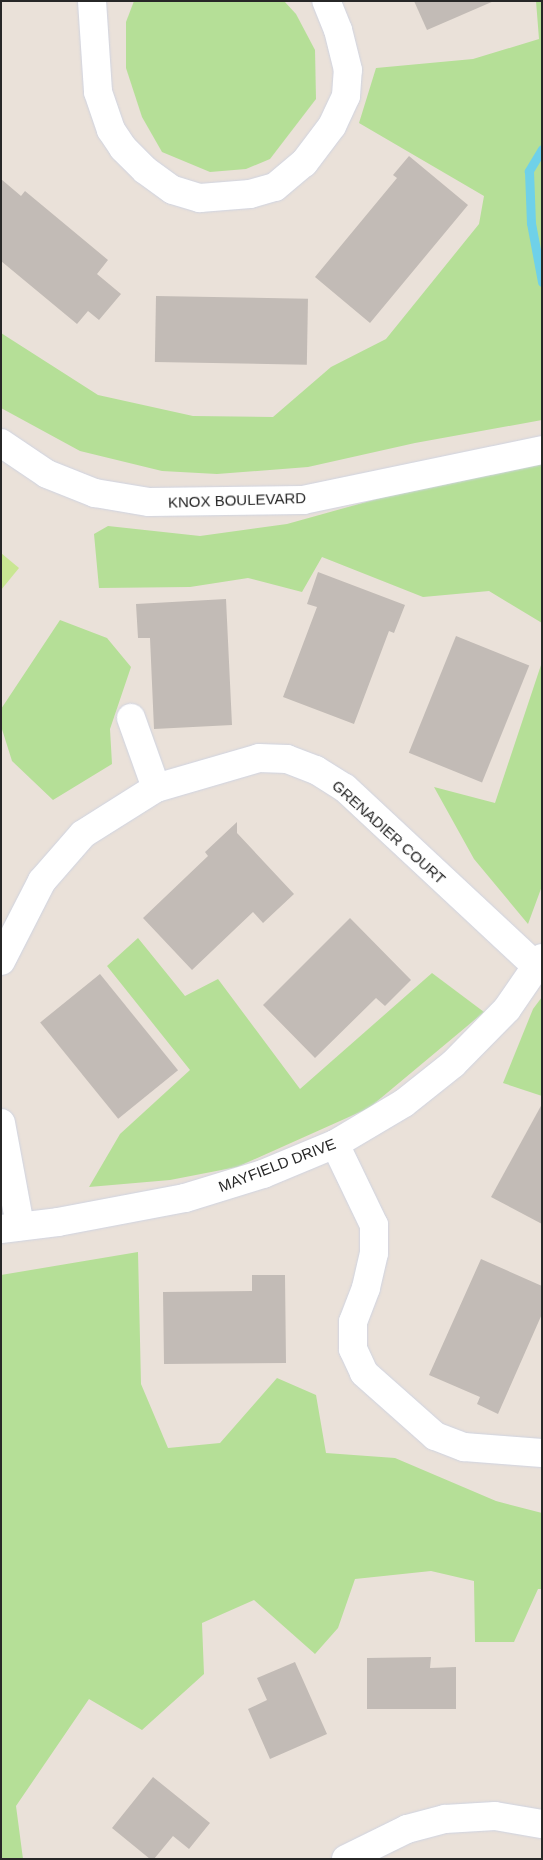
<!DOCTYPE html>
<style>
body{margin:0}
#map{position:relative;width:543px;height:1860px;overflow:hidden;background:#eae1d9;font-family:Arial,sans-serif}
div>[style]{position:absolute}
.green>*{inset:0;background:#b5df97}
.pitch>*{inset:0;background:#c9e693}
.stream>*{height:9px;margin:-4.5px;padding:0 4.5px;transform-origin:4.5px;border-radius:4.5px;background:#6fd1e9}
.building>*{inset:0;background:#c2bbb6;transform-origin:0 0}
.roads{filter:drop-shadow(0 0 1px #cfd3e0) drop-shadow(0 0 1px #cfd3e0)}
.minor>*{height:28px;margin:-14px;padding:0 14px;transform-origin:14px;border-radius:14px;background:#fff}
span{translate:-50% -50%;white-space:nowrap;text-align:center;line-height:1.15;-webkit-text-stroke:4.5px #fff;paint-order:stroke}
.street-label{font-size:15px;color:#272727}
.frame{position:absolute;inset:0;border:2px solid #272727;pointer-events:none}
</style>
<div id="map">
<div class="green">
<i style="clip-path:polygon(134px 1px,284px 1px,296px 14px,315px 50px,316px 99px,270px 159px,246px 169px,210px 172px,162px 152px,142px 117px,126px 68px,126px 22px)"></i>
<i style="clip-path:polygon(536px 1px,542px 1px,542px 420px,415px 443px,308px 467px,217px 474px,162px 471px,80px 451px,1px 408px,1px 333px,98px 395px,193px 416px,273px 417px,331px 367px,386px 339px,479px 224px,484px 196px,359px 123px,376px 68px,473px 59px,539px 39px)"></i>
<i style="clip-path:polygon(542px 453px,542px 623px,489px 591px,423px 597px,322px 557px,302px 592px,248px 578px,190px 587px,99px 588px,94px 534px,108px 526px,200px 536px,287px 524px)"></i>
<i style="clip-path:polygon(60px 620px,107px 638px,131px 667px,110px 729px,112px 764px,53px 800px,12px 761px,1px 726px,1px 709px)"></i>
<i style="clip-path:polygon(542px 662px,542px 886px,528px 924px,474px 859px,434px 787px,495px 803px)"></i>
<i style="clip-path:polygon(138px 938px,185px 996px,218px 979px,300px 1089px,432px 973px,484px 1012px,369px 1108px,237px 1167px,170px 1180px,89px 1187px,120px 1134px,190px 1070px,107px 966px)"></i>
<i style="clip-path:polygon(542px 997px,542px 1096px,503px 1083px,533px 1009px)"></i>
<i style="clip-path:polygon(138px 1252px,141px 1384px,168px 1448px,220px 1443px,277px 1378px,316px 1395px,326px 1453px,395px 1458px,496px 1501px,542px 1513px,542px 1589px,538px 1589px,514px 1642px,475px 1642px,474px 1581px,431px 1571px,355px 1579px,338px 1628px,315px 1654px,254px 1600px,202px 1623px,204px 1674px,142px 1730px,89px 1699px,16px 1806px,23px 1859px,1px 1859px,1px 1275px)"></i>
</div>
<div class="pitch">
<i style="clip-path:polygon(1px 553px,19px 568px,1px 590px)"></i>
</div>
<div class="stream">
<i style="left:542px;top:149px;width:26px;rotate:121deg"></i>
<i style="left:529px;top:171px;width:52px;rotate:87.8deg"></i>
<i style="left:531px;top:223px;width:60px;rotate:79.4deg"></i>
</div>
<div class="building">
<i style="clip-path:polygon(414px 1px,494px 1px,427px 30px)"></i>
<i style="clip-path:polygon(409px 156px,468px 205px,370px 323px,315px 277px,397px 178px,393px 175px)"></i>
<i style="clip-path:polygon(1px 179px,21px 196px,25px 191px,108px 260px,97px 274px,121px 294px,99px 320px,88px 311px,77px 324px,1px 261px)"></i>
<i style="left:156px;top:296px;width:152px;height:66px;rotate:1deg"></i>
<i style="clip-path:polygon(318px 572px,405px 605px,394px 633px,389px 631px,354px 724px,283px 697px,317px 607px,307px 604px)"></i>
<i style="clip-path:polygon(226px 599px,232px 725px,154px 729px,150px 638px,138px 638px,136px 604px)"></i>
<i style="left:456px;top:636px;width:79px;height:126px;rotate:22deg"></i>
<i style="clip-path:polygon(237px 822px,237px 833px,294px 894px,263px 923px,253px 912px,192px 970px,143px 918px,208px 856px,205px 852px)"></i>
<i style="clip-path:polygon(350px 918px,411px 980px,385px 1006px,376px 998px,315px 1058px,263px 1005px)"></i>
<i style="left:100px;top:974px;width:124px;height:77px;rotate:51deg"></i>
<i style="clip-path:polygon(542px 1104px,542px 1224px,491px 1197px)"></i>
<i style="clip-path:polygon(481px 1259px,542px 1286px,542px 1314px,498px 1414px,477px 1404px,480px 1397px,429px 1375px)"></i>
<i style="clip-path:polygon(252px 1275px,285px 1275px,286px 1363px,164px 1364px,163px 1292px,252px 1291px)"></i>
<i style="clip-path:polygon(431px 1657px,430px 1668px,456px 1667px,456px 1709px,367px 1709px,367px 1658px)"></i>
<i style="clip-path:polygon(295px 1662px,327px 1734px,270px 1759px,248px 1709px,267px 1700px,257px 1678px)"></i>
<i style="clip-path:polygon(153px 1777px,210px 1823px,189px 1849px,173px 1836px,154px 1859px,150px 1859px,112px 1828px)"></i>
</div>
<div class="roads">
<div class="minor">
<i style="left:92px;top:1px;width:91px;rotate:86.2deg"></i>
<i style="left:98px;top:92px;width:40px;rotate:71.1deg"></i>
<i style="left:111px;top:130px;width:22px;rotate:56deg"></i>
<i style="left:123px;top:148px;width:31px;rotate:45deg"></i>
<i style="left:145px;top:170px;width:34px;rotate:36deg"></i>
<i style="left:173px;top:190px;width:28px;rotate:17deg"></i>
<i style="left:200px;top:198px;width:50px;rotate:-4.6deg"></i>
<i style="left:250px;top:194px;width:26px;rotate:-16deg"></i>
<i style="left:275px;top:187px;width:38px;rotate:-40deg"></i>
<i style="left:304px;top:163px;width:46px;rotate:-52.9deg"></i>
<i style="left:332px;top:126px;width:33px;rotate:-65deg"></i>
<i style="left:346px;top:96px;width:26px;rotate:-86deg"></i>
<i style="left:348px;top:70px;width:41px;rotate:-104deg"></i>
<i style="left:338px;top:30px;width:31px;rotate:-112deg"></i>
<i style="left:1px;top:443px;width:55px;rotate:34deg"></i>
<i style="left:47px;top:474px;width:52px;rotate:21.6deg"></i>
<i style="left:95px;top:493px;width:55px;rotate:9.5deg"></i>
<i style="left:149px;top:502px;width:154px;rotate:-0.7deg"></i>
<i style="left:303px;top:500px;width:244px;rotate:-11.8deg"></i>
<i style="left:131px;top:718px;width:74px;rotate:70.3deg"></i>
<i style="left:1px;top:961px;width:90px;rotate:-62.9deg"></i>
<i style="left:42px;top:881px;width:62px;rotate:-48.9deg"></i>
<i style="left:83px;top:834px;width:86px;rotate:-32.2deg"></i>
<i style="left:156px;top:788px;width:107px;rotate:-16.2deg"></i>
<i style="left:259px;top:758px;width:28px;rotate:2deg"></i>
<i style="left:287px;top:759px;width:31px;rotate:21deg"></i>
<i style="left:316px;top:770px;width:34px;rotate:32deg"></i>
<i style="left:345px;top:788px;width:264px;rotate:43deg"></i>
<i style="left:1px;top:1123px;width:105px;rotate:79.5deg"></i>
<i style="left:335px;top:1144px;width:90px;rotate:64.3deg"></i>
<i style="left:374px;top:1225px;width:28px;rotate:90deg"></i>
<i style="left:374px;top:1253px;width:36px;rotate:103deg"></i>
<i style="left:366px;top:1288px;width:36px;rotate:111deg"></i>
<i style="left:353px;top:1322px;width:27px;rotate:90deg"></i>
<i style="left:353px;top:1349px;width:26px;rotate:65deg"></i>
<i style="left:364px;top:1373px;width:95px;rotate:41.6deg"></i>
<i style="left:435px;top:1436px;width:31px;rotate:21deg"></i>
<i style="left:464px;top:1447px;width:78px;rotate:4.4deg"></i>
<i style="left:1px;top:1229px;width:57px;rotate:-7deg"></i>
<i style="left:58px;top:1222px;width:129px;rotate:-10.7deg"></i>
<i style="left:185px;top:1198px;width:82px;rotate:-17.1deg"></i>
<i style="left:263px;top:1174px;width:78px;rotate:-22.6deg"></i>
<i style="left:335px;top:1144px;width:80px;rotate:-30.7deg"></i>
<i style="left:404px;top:1103px;width:63px;rotate:-38.5deg"></i>
<i style="left:453px;top:1064px;width:77px;rotate:-45.5deg"></i>
<i style="left:507px;top:1009px;width:62px;rotate:-55.5deg"></i>
<i style="left:346px;top:1859px;width:68px;rotate:-26.2deg"></i>
<i style="left:407px;top:1829px;width:39px;rotate:-15deg"></i>
<i style="left:445px;top:1819px;width:50px;rotate:-3.4deg"></i>
<i style="left:495px;top:1816px;width:48px;rotate:9.7deg"></i>
</div>
</div>
<div class="street-label">
<span style="left:237px;top:500px;rotate:-2deg">KNOX BOULEVARD</span>
<span style="left:389px;top:832px;rotate:42deg">GRENADIER COURT</span>
<span style="left:277px;top:1165px;rotate:-21deg">MAYFIELD DRIVE</span>
</div>
<div class="frame"></div>
</div>
